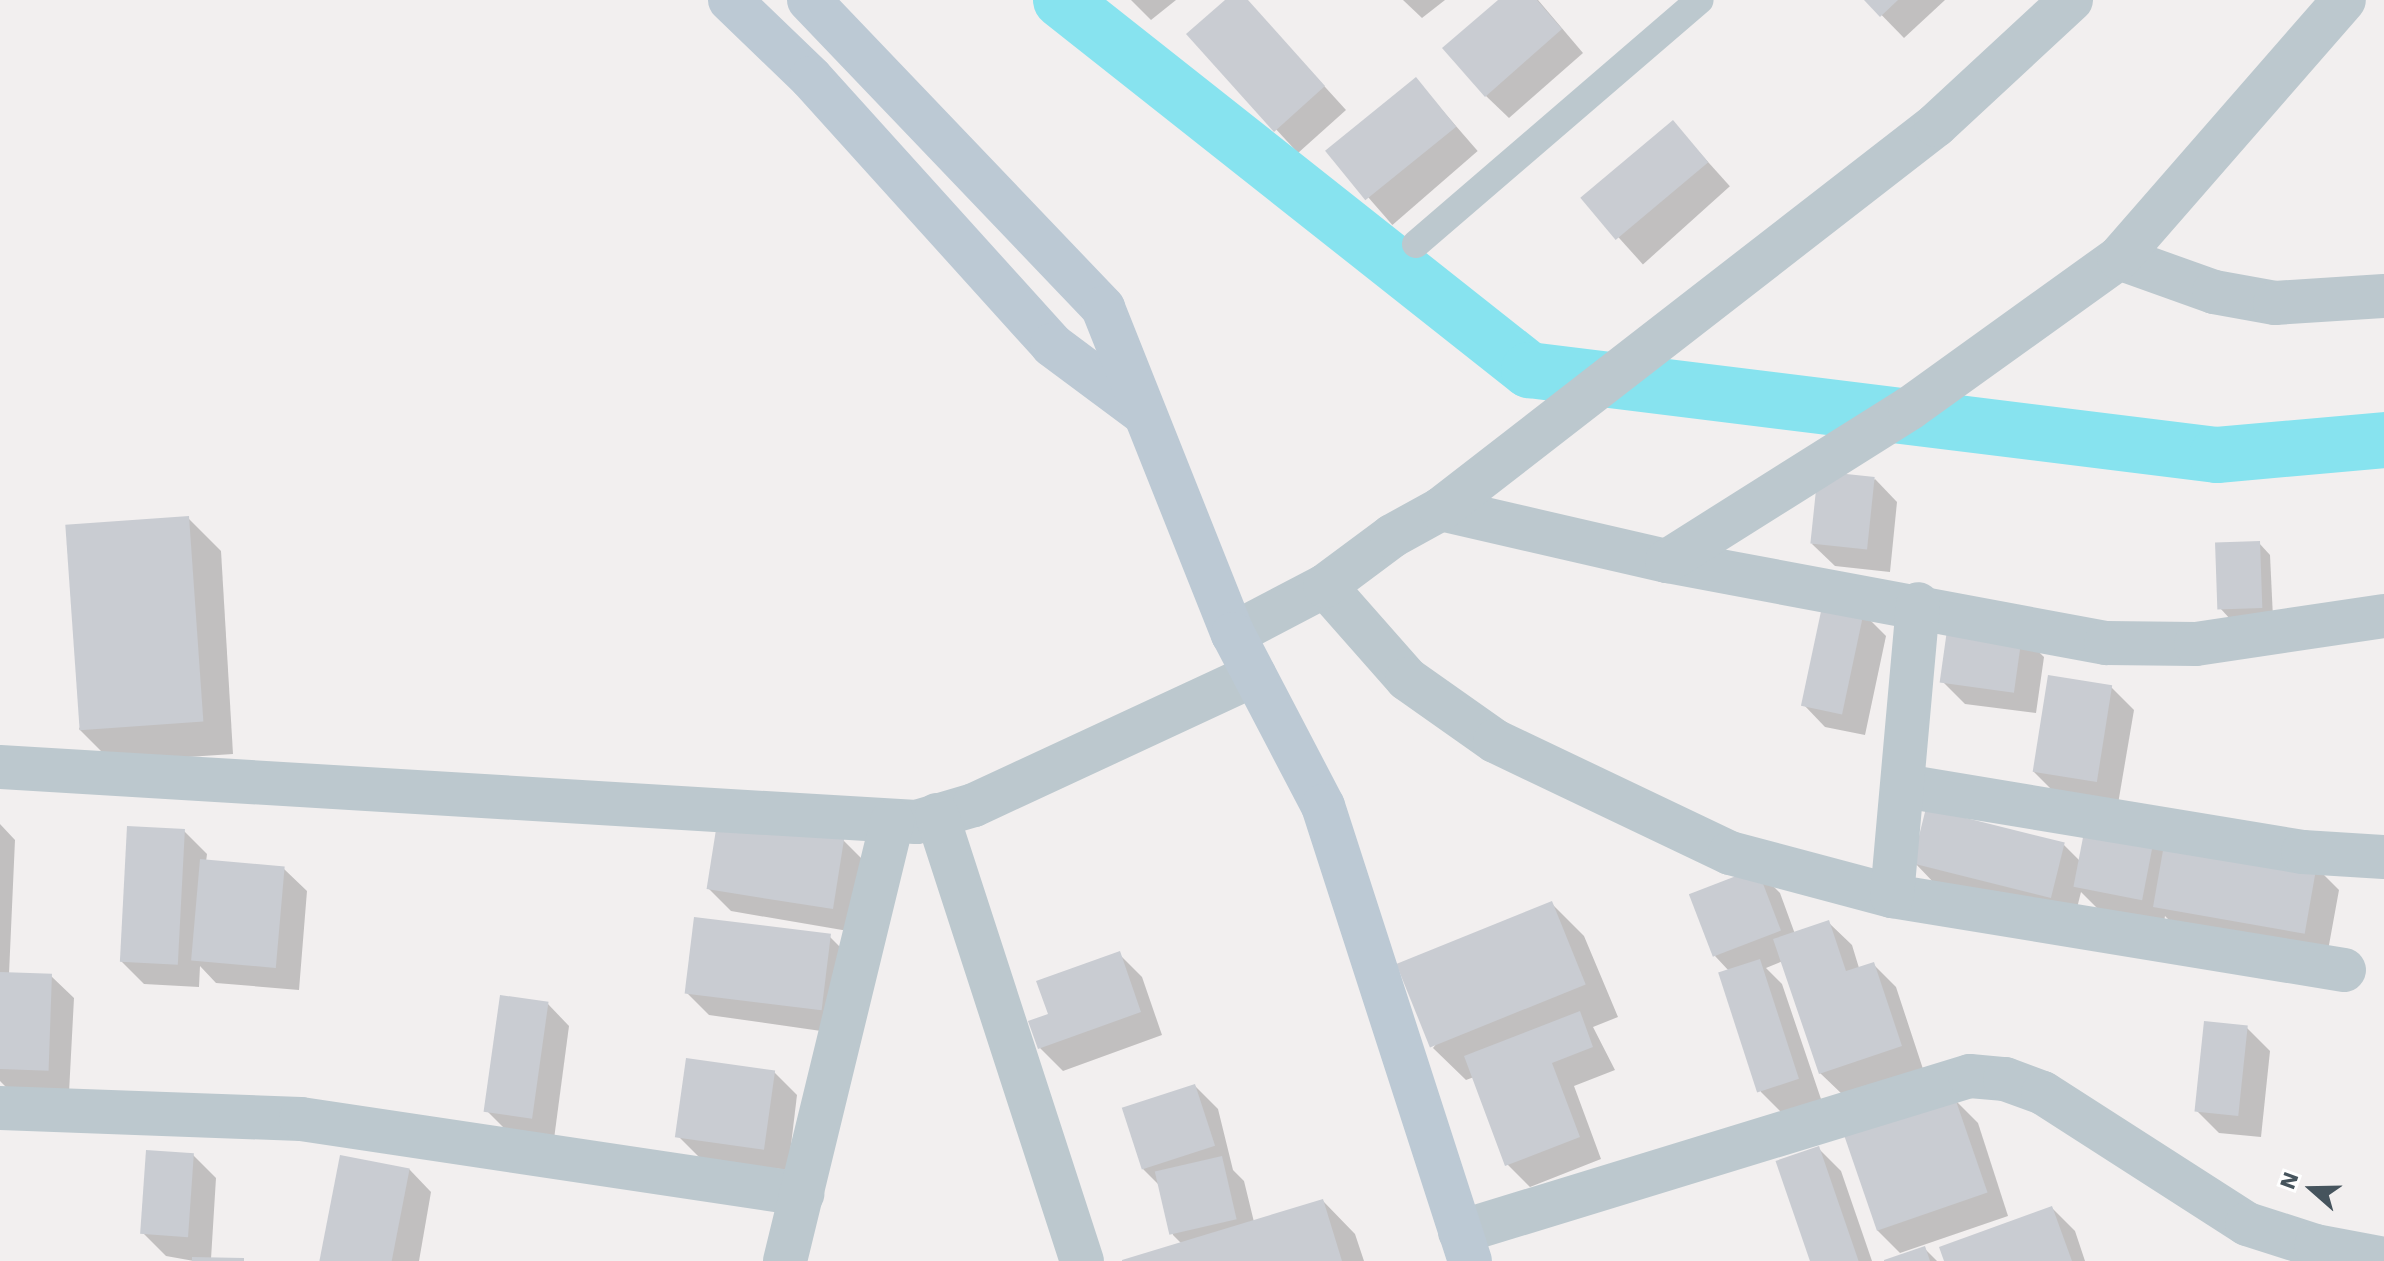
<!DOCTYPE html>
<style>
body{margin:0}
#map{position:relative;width:2384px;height:1261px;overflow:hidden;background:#f2efef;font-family:"Work Sans",sans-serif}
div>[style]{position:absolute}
.shadow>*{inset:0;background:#0003;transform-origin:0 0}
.canal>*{height:56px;margin:-28px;padding:0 28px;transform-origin:28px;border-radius:28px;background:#87e3ef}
.building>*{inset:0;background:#c9ccd2;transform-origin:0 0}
.service>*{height:28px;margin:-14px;padding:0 14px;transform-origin:14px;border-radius:14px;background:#bcc8ce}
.minor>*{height:44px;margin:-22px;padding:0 22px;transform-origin:22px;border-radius:22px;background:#bcc8ce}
.tertiary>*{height:44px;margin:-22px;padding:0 22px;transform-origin:22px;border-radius:22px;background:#bcc8ce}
.secondary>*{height:44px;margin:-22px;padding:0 22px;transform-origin:22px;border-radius:22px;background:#bcc9d4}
span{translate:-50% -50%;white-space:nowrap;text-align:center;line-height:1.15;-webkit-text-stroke:6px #fff;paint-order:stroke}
.north{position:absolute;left:2272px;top:1149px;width:80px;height:80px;-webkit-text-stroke:6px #fff;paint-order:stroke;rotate:290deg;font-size:22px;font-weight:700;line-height:32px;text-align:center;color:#46545d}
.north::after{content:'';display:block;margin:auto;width:28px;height:36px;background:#46545d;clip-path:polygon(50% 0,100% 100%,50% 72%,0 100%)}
</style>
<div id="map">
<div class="shadow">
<i style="clip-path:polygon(1131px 0,1176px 0,1151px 20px)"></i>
<i style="clip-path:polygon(1228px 0,1246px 0,1346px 110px,1298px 153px,1189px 35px)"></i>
<i style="clip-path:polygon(1403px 0,1445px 0,1422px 18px)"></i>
<i style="clip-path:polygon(1501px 0,1538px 0,1583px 53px,1509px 118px,1486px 96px)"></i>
<i style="clip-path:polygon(1867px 0,1945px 0,1904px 38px)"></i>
<i style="left:1416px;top:80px;width:94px;height:113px;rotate:49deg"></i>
<i style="left:1673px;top:123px;width:85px;height:117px;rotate:48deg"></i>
<i style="clip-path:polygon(1875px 479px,1897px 502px,1890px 572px,1835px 566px,1812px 544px)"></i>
<i style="clip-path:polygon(188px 518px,221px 551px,233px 754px,112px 762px,79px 729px)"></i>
<i style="clip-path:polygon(2259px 543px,2270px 555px,2273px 618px,2231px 620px,2220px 608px)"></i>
<i style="clip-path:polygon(1863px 613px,1886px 636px,1865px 735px,1825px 727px,1803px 704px)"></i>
<i style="clip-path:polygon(2021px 635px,2044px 657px,2036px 713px,1965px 704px,1942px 681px)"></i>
<i style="clip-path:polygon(2111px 687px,2134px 710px,2118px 804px,2056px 794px,2033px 771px)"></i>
<i style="clip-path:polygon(0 824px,15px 840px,9px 974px,51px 976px,74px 998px,69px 1093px,9px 1090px,0 1081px)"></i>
<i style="clip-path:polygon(184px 831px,207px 854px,206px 862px,284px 869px,307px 891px,299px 990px,216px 983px,200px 966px,199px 987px,144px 984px,121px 961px)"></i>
<i style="clip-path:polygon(843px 840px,866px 863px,854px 932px,731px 911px,708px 888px)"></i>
<i style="clip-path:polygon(2167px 842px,2316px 867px,2339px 890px,2327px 956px,2178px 929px,2165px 916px,2164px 922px,2097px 908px,2081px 892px,2074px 920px,1936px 885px,1914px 862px,2064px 845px,2079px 860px)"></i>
<i style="clip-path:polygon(1757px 870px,1780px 893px,1795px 934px,1829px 923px,1852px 945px,1859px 968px,1873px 964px,1896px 987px,1923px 1069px,1843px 1095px,1820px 1073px,1783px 961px,1766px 968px,1782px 984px,1822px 1102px,1784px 1115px,1761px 1092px,1729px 971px,1715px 956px)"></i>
<i style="clip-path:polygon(1551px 903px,1584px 936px,1618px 1017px,1593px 1027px,1615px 1070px,1574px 1086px,1601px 1159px,1530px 1187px,1507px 1164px,1474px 1077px,1466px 1080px,1433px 1048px)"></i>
<i style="clip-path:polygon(830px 937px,853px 960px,842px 1034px,709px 1015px,686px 992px)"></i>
<i style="clip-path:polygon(1119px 954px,1142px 977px,1162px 1035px,1063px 1071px,1040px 1048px,1051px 1016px)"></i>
<i style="clip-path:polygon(547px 1003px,569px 1026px,554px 1139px,510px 1134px,487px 1111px)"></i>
<i style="clip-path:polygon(2247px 1028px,2270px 1051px,2261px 1137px,2219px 1133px,2196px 1110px)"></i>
<i style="clip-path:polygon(774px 1072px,797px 1095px,788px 1170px,701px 1159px,678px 1136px)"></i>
<i style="clip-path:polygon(1195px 1086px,1218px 1109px,1233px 1170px,1244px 1181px,1254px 1222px,1323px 1201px,1355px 1234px,1364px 1261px,1127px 1261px,1182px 1244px,1173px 1235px,1160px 1186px,1143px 1169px)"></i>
<i style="clip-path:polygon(1955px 1100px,1978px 1123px,2008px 1216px,1900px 1253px,1877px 1230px)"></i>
<i style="clip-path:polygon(1818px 1148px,1841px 1171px,1872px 1261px,1812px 1261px)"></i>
<i style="clip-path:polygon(193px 1155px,216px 1178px,211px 1259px,244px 1261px,194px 1261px,166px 1256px,143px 1233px)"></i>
<i style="clip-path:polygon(409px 1169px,431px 1192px,419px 1261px,323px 1261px)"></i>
<i style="clip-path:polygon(2052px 1208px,2075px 1231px,2085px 1261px,1946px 1261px)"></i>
<i style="clip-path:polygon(1925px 1249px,1937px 1261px,1889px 1261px)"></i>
</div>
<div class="canal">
<i style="left:1061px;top:0;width:597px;rotate:38.33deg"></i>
<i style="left:1529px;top:370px;width:693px;rotate:7.04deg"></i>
<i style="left:2217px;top:455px;width:168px;rotate:-5.1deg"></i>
</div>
<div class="building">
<i style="clip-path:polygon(1225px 0,1248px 0,1325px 86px,1274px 132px,1186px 34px)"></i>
<i style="clip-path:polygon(1498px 0,1537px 0,1562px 29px,1485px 97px,1442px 48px)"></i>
<i style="clip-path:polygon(1864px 0,1898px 0,1880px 17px)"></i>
<i style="left:1416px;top:77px;width:64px;height:117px;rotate:51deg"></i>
<i style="left:1673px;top:120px;width:55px;height:121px;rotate:50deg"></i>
<i style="left:1818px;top:471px;width:57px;height:73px;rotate:6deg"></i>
<i style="left:189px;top:516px;width:206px;height:124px;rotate:86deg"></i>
<i style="left:2260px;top:541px;width:67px;height:45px;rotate:88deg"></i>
<i style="left:1823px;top:602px;width:42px;height:106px;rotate:12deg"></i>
<i style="left:1948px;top:623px;width:75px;height:60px;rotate:8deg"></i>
<i style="left:2048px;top:675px;width:65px;height:98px;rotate:9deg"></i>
<i style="left:1926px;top:808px;width:143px;height:57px;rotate:14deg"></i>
<i style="left:718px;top:817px;width:128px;height:73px;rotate:9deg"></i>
<i style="left:2086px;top:822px;width:70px;height:66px;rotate:11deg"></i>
<i style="left:127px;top:826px;width:58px;height:136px;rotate:3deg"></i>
<i style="left:2165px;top:839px;width:154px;height:69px;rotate:10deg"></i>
<i style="left:200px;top:859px;width:85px;height:102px;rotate:5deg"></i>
<i style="left:1757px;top:868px;width:67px;height:73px;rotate:69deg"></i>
<i style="left:1552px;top:901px;width:90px;height:168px;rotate:68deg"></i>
<i style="left:694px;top:917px;width:138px;height:77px;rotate:7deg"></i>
<i style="clip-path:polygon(1829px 920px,1846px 971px,1874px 962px,1902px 1046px,1819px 1074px,1773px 939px)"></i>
<i style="clip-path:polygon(1120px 951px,1141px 1012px,1038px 1049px,1028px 1021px,1048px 1014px,1036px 981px)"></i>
<i style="left:1760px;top:959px;width:126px;height:44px;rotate:72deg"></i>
<i style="left:0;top:972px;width:52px;height:97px;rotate:2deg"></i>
<i style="left:500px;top:995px;width:49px;height:118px;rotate:8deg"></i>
<i style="clip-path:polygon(1580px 1011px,1593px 1047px,1552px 1063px,1580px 1137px,1505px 1166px,1464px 1056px)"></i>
<i style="left:2204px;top:1021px;width:44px;height:91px;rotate:6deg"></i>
<i style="left:686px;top:1058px;width:90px;height:80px;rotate:8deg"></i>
<i style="left:1195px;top:1084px;width:65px;height:77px;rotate:72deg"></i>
<i style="left:1955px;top:1098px;width:100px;height:117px;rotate:71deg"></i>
<i style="left:1819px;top:1146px;width:122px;height:46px;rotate:71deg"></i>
<i style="left:146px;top:1150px;width:48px;height:84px;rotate:4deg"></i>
<i style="left:340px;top:1155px;width:71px;height:108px;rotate:11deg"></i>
<i style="left:1222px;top:1156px;width:65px;height:69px;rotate:77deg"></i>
<i style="clip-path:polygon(1323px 1199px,1342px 1261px,1122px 1261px,1122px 1260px)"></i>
<i style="clip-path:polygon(2052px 1206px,2072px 1261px,1944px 1261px,1939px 1247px)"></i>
<i style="clip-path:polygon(1925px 1246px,1930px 1261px,1884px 1261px,1884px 1260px)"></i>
<i style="clip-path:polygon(192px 1257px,244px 1258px,244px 1261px,192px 1261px)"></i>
</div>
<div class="service">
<i style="left:1416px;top:244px;width:374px;rotate:-40.7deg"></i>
</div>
<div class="minor">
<i style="left:2119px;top:258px;width:101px;rotate:19.7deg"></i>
<i style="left:2214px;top:292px;width:62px;rotate:10.2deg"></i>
<i style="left:2275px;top:303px;width:109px;rotate:-3.7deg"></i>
<i style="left:1441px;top:509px;width:232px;rotate:13deg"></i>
<i style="left:1667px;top:561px;width:447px;rotate:10.6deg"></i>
<i style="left:2106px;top:643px;width:90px;rotate:0.6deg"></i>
<i style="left:2196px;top:644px;width:190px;rotate:-8.5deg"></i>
<i style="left:1667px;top:561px;width:287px;rotate:-32.2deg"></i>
<i style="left:1910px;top:408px;width:257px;rotate:-35.7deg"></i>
<i style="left:2119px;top:258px;width:342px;rotate:-48.9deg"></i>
<i style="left:1325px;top:586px;width:124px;rotate:48.6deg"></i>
<i style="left:1407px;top:679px;width:108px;rotate:35.2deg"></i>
<i style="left:1495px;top:741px;width:260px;rotate:25.5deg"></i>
<i style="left:1730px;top:853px;width:168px;rotate:14.9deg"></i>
<i style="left:1892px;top:896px;width:458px;rotate:9.3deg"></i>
<i style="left:0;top:767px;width:918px;rotate:3.44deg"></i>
<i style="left:916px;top:822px;width:60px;rotate:-16.3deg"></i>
<i style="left:974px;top:805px;width:309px;rotate:-24.9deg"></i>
<i style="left:1904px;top:786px;width:404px;rotate:9.4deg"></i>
<i style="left:2303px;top:852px;width:81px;rotate:3.5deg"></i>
<i style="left:937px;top:815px;width:469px;rotate:72deg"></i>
<i style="left:1892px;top:896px;width:293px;rotate:-84.9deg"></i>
<i style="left:0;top:1108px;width:301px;rotate:2.1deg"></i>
<i style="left:301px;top:1119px;width:507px;rotate:8.51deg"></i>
<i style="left:1460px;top:1232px;width:533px;rotate:-17.01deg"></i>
<i style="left:1970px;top:1076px;width:35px;rotate:5deg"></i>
<i style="left:2005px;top:1079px;width:40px;rotate:20.2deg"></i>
<i style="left:2043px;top:1093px;width:242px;rotate:32.7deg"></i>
<i style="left:2247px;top:1224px;width:72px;rotate:17.7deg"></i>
<i style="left:2316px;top:1246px;width:69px;rotate:10.8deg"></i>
<i style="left:785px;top:1261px;width:453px;rotate:-76.3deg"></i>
</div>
<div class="tertiary">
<i style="left:1233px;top:634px;width:104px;rotate:-27.6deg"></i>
<i style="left:1325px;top:586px;width:84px;rotate:-36.7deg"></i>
<i style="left:1392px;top:536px;width:56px;rotate:-28.9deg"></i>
<i style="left:1441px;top:509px;width:626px;rotate:-37.8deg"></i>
<i style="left:1936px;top:125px;width:184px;rotate:-42.8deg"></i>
</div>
<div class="secondary">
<i style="left:730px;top:0;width:112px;rotate:43.9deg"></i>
<i style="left:811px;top:78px;width:360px;rotate:47.9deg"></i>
<i style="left:1052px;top:345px;width:112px;rotate:36.7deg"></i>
<i style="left:809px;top:0;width:426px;rotate:46.3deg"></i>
<i style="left:1103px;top:308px;width:351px;rotate:68.3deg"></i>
<i style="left:1233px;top:634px;width:194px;rotate:62.4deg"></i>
<i style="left:1323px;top:806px;width:478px;rotate:72.1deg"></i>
</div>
<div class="north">N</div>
</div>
